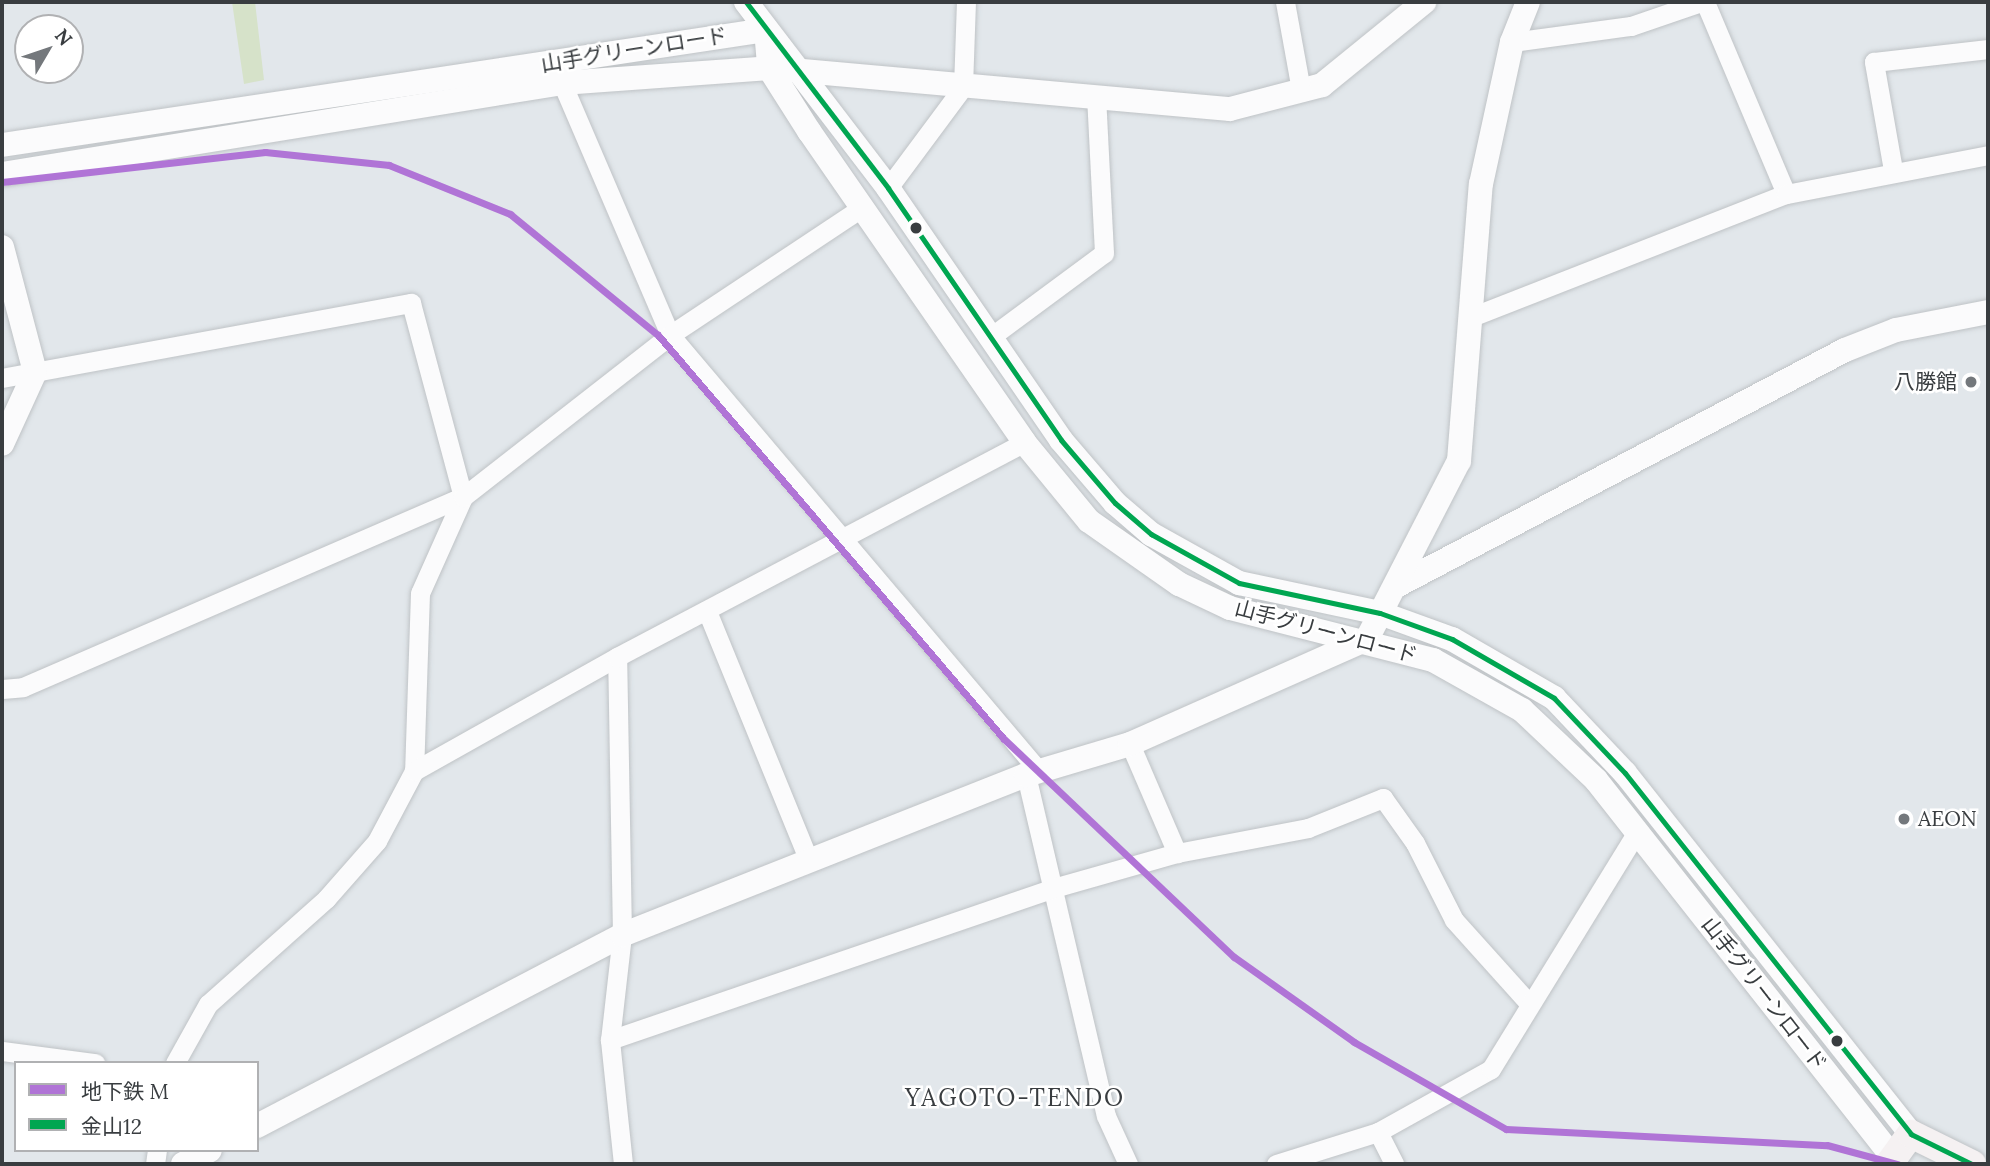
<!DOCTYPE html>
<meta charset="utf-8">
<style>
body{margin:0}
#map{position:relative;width:1990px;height:1166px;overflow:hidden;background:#e2e7eb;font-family:Lora,"Noto Sans JP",serif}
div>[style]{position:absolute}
.green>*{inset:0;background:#d6e2c9}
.roads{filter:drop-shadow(0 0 2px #bfc3c6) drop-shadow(0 0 2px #bfc3c6)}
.minor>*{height:19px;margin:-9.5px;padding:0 9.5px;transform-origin:9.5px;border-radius:9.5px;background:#fbfbfc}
.tertiary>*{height:24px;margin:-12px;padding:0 12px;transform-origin:12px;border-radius:12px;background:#fbfbfc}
.secondary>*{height:28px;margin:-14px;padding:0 14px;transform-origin:14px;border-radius:14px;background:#f5f1f2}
.bus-1>*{height:5px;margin:-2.5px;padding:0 2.5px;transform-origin:2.5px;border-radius:2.5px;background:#00a651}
.metro-1>*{height:7px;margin:-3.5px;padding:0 3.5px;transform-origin:3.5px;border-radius:3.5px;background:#b074d6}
.dots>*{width:19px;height:19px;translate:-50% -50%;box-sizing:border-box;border:4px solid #fff;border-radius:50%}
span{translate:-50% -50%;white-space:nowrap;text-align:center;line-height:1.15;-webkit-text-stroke:5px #fff;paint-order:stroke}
.street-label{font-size:21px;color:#393d40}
.poi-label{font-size:21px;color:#393d40}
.right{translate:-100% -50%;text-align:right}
.left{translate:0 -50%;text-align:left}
.quarter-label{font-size:24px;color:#393d40;letter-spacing:2px}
.frame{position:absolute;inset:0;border:4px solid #393d40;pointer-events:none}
.legend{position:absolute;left:14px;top:1061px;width:245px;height:91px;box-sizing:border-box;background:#fff;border:2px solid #b0b1b3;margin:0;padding:9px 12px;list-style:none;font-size:21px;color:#393d40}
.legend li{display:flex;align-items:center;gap:14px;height:35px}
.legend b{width:35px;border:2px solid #b0b1b3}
.north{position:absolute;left:14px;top:14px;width:70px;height:70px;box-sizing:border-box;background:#fff;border:2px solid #b0b1b3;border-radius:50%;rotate:51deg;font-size:19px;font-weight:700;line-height:28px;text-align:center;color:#393d40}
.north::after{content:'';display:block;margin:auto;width:24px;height:32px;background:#74787c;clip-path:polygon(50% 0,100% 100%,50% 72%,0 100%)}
</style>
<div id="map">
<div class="green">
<i style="clip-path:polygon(232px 2px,255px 2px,264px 80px,244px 84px)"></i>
</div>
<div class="roads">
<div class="minor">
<i style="left:1285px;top:2px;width:89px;rotate:79.7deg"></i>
<i style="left:1705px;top:2px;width:208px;rotate:67.1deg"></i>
<i style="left:1512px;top:42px;width:120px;rotate:-7.7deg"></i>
<i style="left:1631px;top:26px;width:74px;rotate:-18.9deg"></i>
<i style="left:562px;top:83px;width:274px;rotate:66.8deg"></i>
<i style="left:670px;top:335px;width:571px;rotate:49.76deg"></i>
<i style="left:1893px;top:170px;width:110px;rotate:-100deg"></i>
<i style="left:1874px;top:62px;width:115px;rotate:-6.5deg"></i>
<i style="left:888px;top:188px;width:126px;rotate:-53.4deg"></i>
<i style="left:963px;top:87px;width:85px;rotate:-88deg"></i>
<i style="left:1474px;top:316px;width:335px;rotate:-21.4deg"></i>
<i style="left:1786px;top:194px;width:206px;rotate:-10.9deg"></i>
<i style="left:992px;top:336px;width:139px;rotate:-36.5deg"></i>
<i style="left:1104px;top:253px;width:158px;rotate:-92.9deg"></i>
<i style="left:2px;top:378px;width:416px;rotate:-10.4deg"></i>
<i style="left:411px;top:303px;width:201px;rotate:75deg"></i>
<i style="left:463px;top:497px;width:105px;rotate:114.1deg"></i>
<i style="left:420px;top:593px;width:178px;rotate:91.9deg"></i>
<i style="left:414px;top:771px;width:79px;rotate:117.9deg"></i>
<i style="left:377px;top:841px;width:77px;rotate:131.3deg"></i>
<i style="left:326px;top:899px;width:158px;rotate:138.3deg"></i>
<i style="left:208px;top:1004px;width:68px;rotate:119.2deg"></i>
<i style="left:707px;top:611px;width:270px;rotate:67.8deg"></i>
<i style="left:2px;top:689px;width:21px;rotate:-5deg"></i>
<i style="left:23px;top:687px;width:479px;rotate:-23.4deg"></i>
<i style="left:463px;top:497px;width:263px;rotate:-38deg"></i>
<i style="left:670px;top:335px;width:232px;rotate:-33.6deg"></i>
<i style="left:1130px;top:744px;width:119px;rotate:66.7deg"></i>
<i style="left:414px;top:771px;width:233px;rotate:-29.3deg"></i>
<i style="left:1026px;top:775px;width:350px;rotate:76.8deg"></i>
<i style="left:1106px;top:1116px;width:53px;rotate:65.4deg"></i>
<i style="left:610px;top:1040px;width:472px;rotate:-18.9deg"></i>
<i style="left:1057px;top:887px;width:125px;rotate:-15.8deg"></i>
<i style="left:1177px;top:853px;width:133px;rotate:-10.8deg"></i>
<i style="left:1308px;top:828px;width:81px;rotate:-21.8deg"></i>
<i style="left:1383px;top:798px;width:55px;rotate:54.6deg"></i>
<i style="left:1415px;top:843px;width:86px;rotate:63.1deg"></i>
<i style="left:1454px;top:920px;width:109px;rotate:48deg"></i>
<i style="left:2px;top:1051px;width:94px;rotate:7.4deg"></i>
<i style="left:1378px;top:1132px;width:36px;rotate:63deg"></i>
<i style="left:155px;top:1164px;width:14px;rotate:-82deg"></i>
<i style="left:623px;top:1164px;width:125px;rotate:-96deg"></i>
<i style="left:610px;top:1040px;width:106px;rotate:-83.5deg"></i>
<i style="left:622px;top:935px;width:278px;rotate:-91deg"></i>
<i style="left:617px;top:657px;width:460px;rotate:-27.8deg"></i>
<i style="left:1276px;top:1164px;width:107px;rotate:-17.4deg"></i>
<i style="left:1378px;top:1132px;width:129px;rotate:-29.1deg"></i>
<i style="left:1491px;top:1069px;width:278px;rotate:-58.4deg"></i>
</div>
<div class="tertiary">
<i style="left:746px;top:2px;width:234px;rotate:52.6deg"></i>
<i style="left:888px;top:188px;width:306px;rotate:55.5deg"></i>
<i style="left:1061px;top:440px;width:83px;rotate:49.4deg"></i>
<i style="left:1115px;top:503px;width:48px;rotate:40.7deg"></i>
<i style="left:1151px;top:534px;width:101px;rotate:29.1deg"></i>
<i style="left:1239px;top:583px;width:144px;rotate:12deg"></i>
<i style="left:1380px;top:613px;width:77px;rotate:19.9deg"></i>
<i style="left:1452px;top:639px;width:118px;rotate:30deg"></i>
<i style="left:1554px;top:698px;width:103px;rotate:46.6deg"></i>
<i style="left:1625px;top:773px;width:461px;rotate:51.6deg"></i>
<i style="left:766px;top:30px;width:38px;rotate:85deg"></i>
<i style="left:769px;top:68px;width:75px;rotate:57.6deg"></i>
<i style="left:809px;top:131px;width:378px;rotate:55.3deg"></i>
<i style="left:1024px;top:442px;width:102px;rotate:50.6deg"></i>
<i style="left:1089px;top:521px;width:110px;rotate:35deg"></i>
<i style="left:1179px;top:584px;width:56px;rotate:25.2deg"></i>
<i style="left:1230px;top:608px;width:210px;rotate:14.4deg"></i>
<i style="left:1433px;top:660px;width:102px;rotate:29.3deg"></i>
<i style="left:1522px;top:710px;width:102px;rotate:43.4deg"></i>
<i style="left:1596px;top:780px;width:482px;rotate:51.8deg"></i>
<i style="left:2px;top:145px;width:773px;rotate:-8.56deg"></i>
<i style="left:2px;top:174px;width:567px;rotate:-9.23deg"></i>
<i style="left:562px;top:83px;width:208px;rotate:-4.1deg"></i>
<i style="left:769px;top:68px;width:463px;rotate:5.1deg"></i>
<i style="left:1230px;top:109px;width:95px;rotate:-14.6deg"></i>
<i style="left:1322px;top:85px;width:132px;rotate:-39.1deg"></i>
<i style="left:2px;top:247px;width:129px;rotate:75.2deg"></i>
<i style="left:35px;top:372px;width:79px;rotate:114.6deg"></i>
<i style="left:1396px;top:586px;width:507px;rotate:-27.73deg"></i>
<i style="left:1845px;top:350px;width:55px;rotate:-21.4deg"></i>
<i style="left:1896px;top:330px;width:94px;rotate:-11.1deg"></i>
<i style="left:257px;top:1126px;width:412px;rotate:-27.6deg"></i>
<i style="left:622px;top:935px;width:435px;rotate:-21.6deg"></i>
<i style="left:1026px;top:775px;width:109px;rotate:-16.6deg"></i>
<i style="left:1130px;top:744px;width:259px;rotate:-23.9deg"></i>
<i style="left:1367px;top:639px;width:200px;rotate:-62.7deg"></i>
<i style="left:1459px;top:461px;width:278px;rotate:-85.5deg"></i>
<i style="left:1481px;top:184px;width:145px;rotate:-77.7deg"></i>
<i style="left:1512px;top:42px;width:43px;rotate:-68.2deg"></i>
<i style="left:183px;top:1164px;width:30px;rotate:-27deg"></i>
</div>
<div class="secondary">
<i style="left:1889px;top:1164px;width:37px;rotate:-54deg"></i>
<i style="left:1911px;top:1134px;width:68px;rotate:26.2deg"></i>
</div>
</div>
<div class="bus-1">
<i style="left:746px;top:2px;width:234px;rotate:52.6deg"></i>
<i style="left:888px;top:188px;width:306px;rotate:55.5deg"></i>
<i style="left:1061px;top:440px;width:83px;rotate:49.4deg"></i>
<i style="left:1115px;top:503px;width:48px;rotate:40.7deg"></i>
<i style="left:1151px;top:534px;width:101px;rotate:29.1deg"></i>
<i style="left:1239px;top:583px;width:144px;rotate:12deg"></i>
<i style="left:1380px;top:613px;width:77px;rotate:19.9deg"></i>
<i style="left:1452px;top:639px;width:118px;rotate:30deg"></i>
<i style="left:1554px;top:698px;width:103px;rotate:46.6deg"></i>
<i style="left:1625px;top:773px;width:461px;rotate:51.6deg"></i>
<i style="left:1911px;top:1134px;width:68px;rotate:26.2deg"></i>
</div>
<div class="metro-1">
<i style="left:2px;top:182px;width:265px;rotate:-6.5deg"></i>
<i style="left:265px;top:152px;width:125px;rotate:6deg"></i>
<i style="left:389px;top:165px;width:131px;rotate:22deg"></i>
<i style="left:510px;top:214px;width:191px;rotate:39.3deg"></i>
<i style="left:658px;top:335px;width:531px;rotate:49.43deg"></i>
<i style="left:1003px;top:738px;width:318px;rotate:43.5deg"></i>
<i style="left:1234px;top:957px;width:147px;rotate:35.3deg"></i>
<i style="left:1354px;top:1042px;width:175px;rotate:29.8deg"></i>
<i style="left:1506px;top:1129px;width:321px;rotate:2.9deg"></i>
<i style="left:1827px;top:1145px;width:73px;rotate:15.2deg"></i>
</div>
<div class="dots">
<i style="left:916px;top:228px;background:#393d40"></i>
<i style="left:1971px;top:382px;background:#74787c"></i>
<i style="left:1904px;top:819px;background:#74787c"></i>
<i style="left:1837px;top:1041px;background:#393d40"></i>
</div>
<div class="street-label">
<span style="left:634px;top:50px;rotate:-9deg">山手グリーンロード</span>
<span style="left:1326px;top:632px;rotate:15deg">山手グリーンロード</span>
<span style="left:1764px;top:994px;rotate:52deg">山手グリーンロード</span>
</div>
<div class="poi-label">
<span class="right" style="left:1957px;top:382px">八勝館</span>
<span class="left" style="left:1918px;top:819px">AEON</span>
</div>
<div class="quarter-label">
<span style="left:1015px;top:1098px">YAGOTO-TENDO</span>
</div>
<div class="frame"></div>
<ul class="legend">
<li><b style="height:9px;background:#b074d6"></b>地下鉄 M</li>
<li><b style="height:9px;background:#00a651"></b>金山12</li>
</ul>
<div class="north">N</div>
</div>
